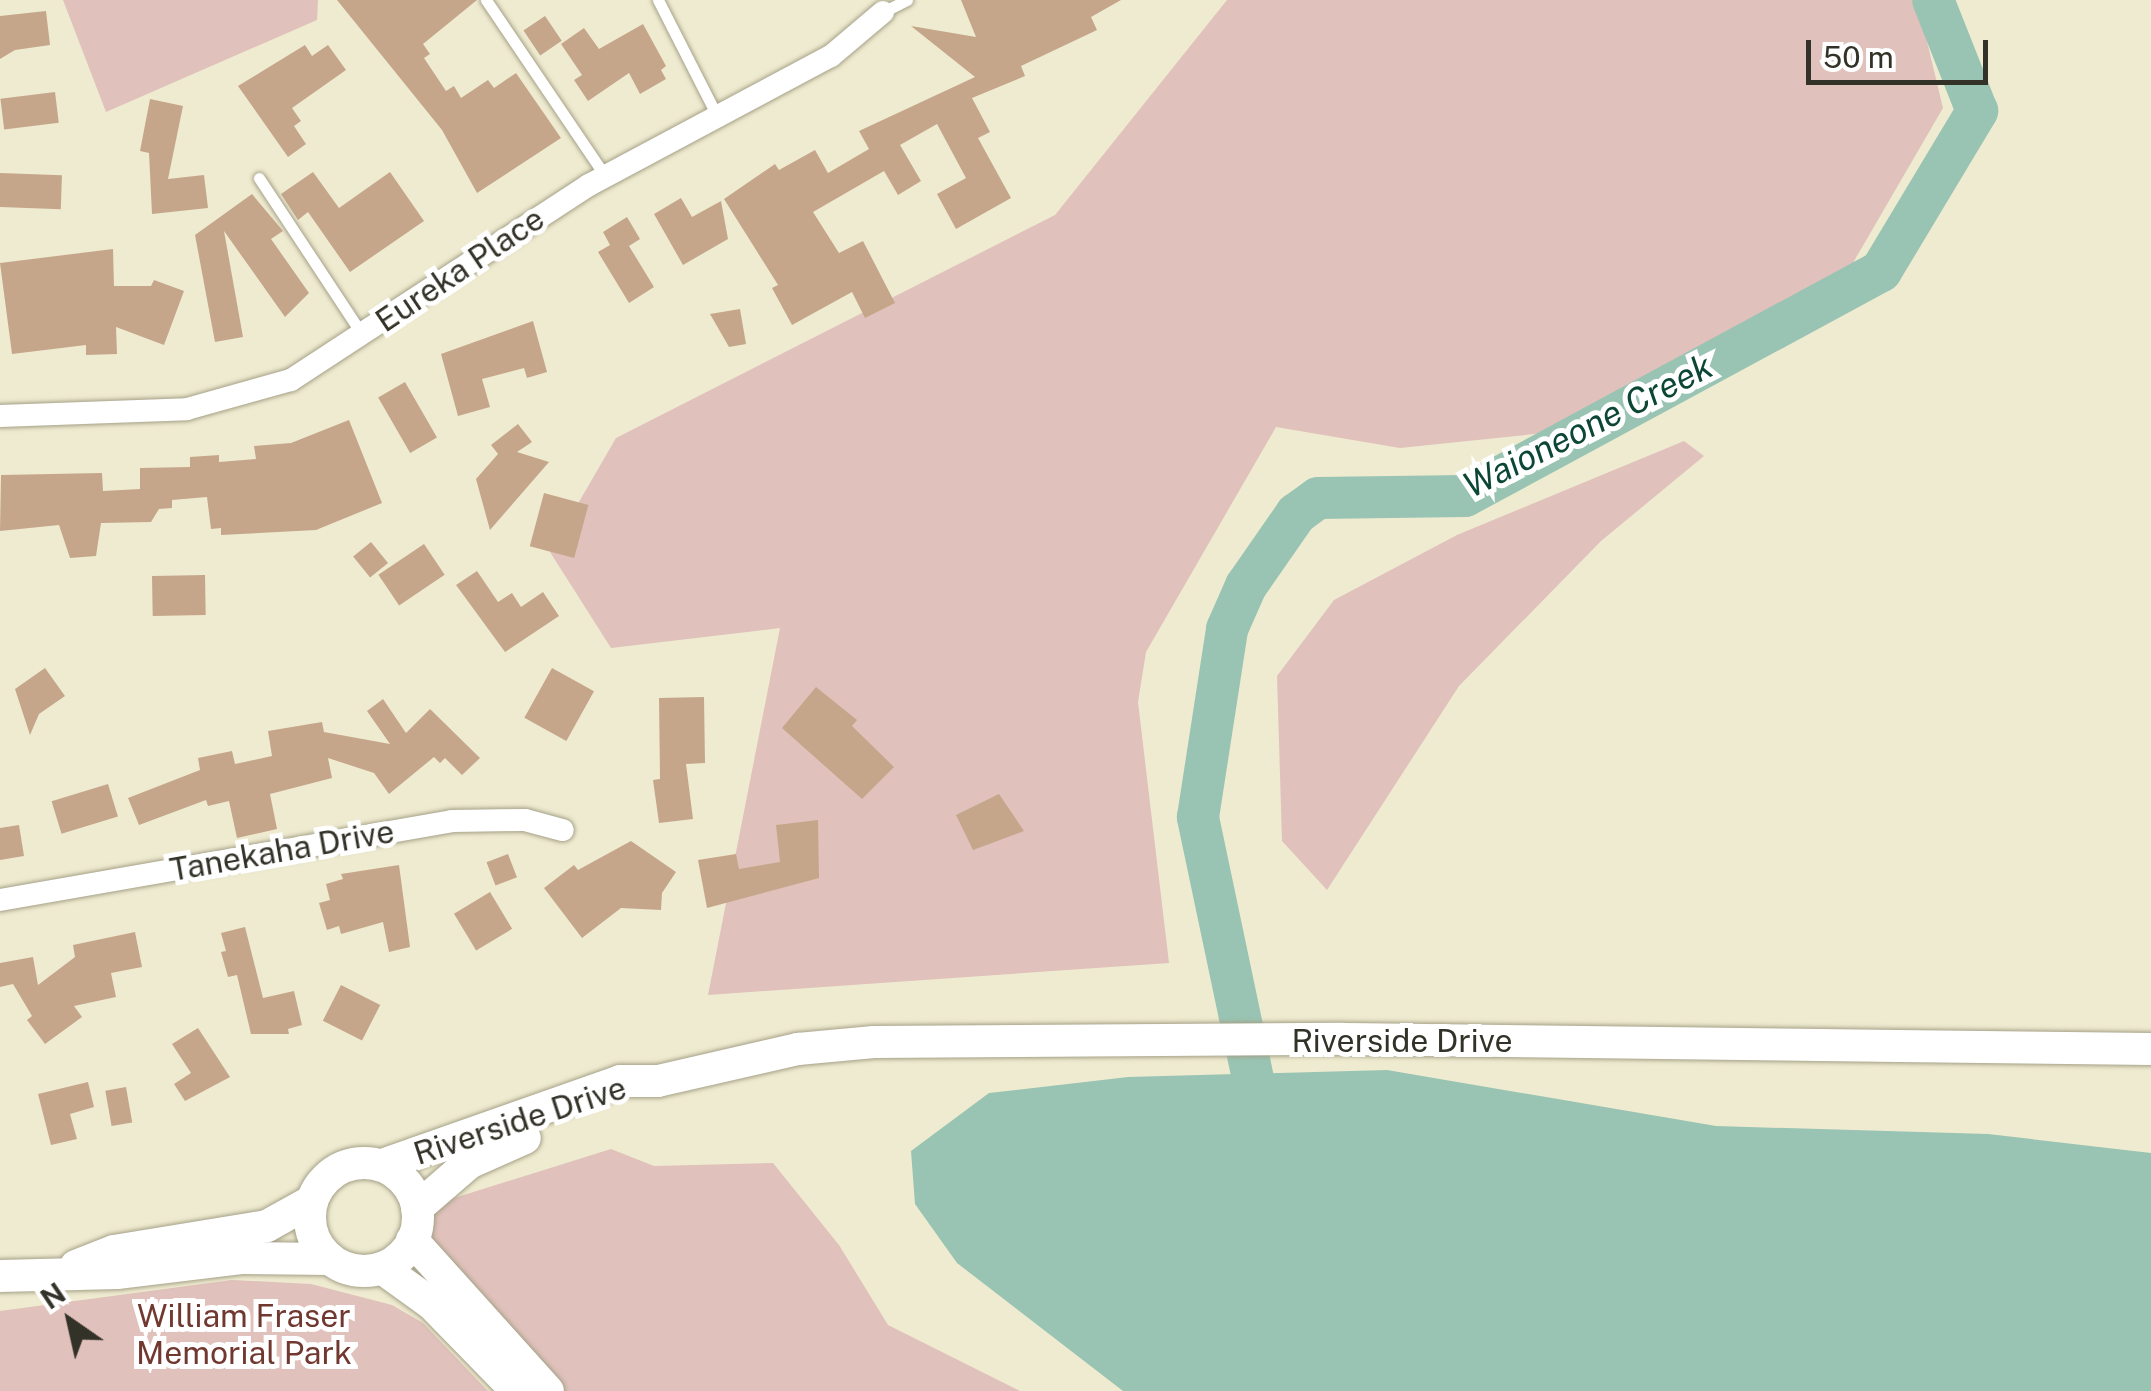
<!DOCTYPE html>
<style>
body{margin:0}
#map{position:relative;width:2151px;height:1391px;overflow:hidden;background:#efebd0;font-family:"Public Sans",sans-serif}
div>[style]{position:absolute}
.green>*{inset:0;background:#e0c1bb}
.water>*{inset:0;background:#99c4b3}
.river>*{height:42px;margin:-21px;padding:0 21px;transform-origin:21px;border-radius:21px;background:#99c4b3}
.building>*{inset:0;background:#c5a68b;transform-origin:0 0}
.roads{filter:drop-shadow(0 0 2px #a5a188) drop-shadow(0 0 2px #a5a188)}
.lane>*{height:11px;margin:-5.5px;padding:0 5.5px;transform-origin:5.5px;border-radius:5.5px;background:#fff}
.street>*{height:22px;margin:-11px;padding:0 11px;transform-origin:11px;border-radius:11px;background:#fff}
.secondary>*{height:32px;margin:-16px;padding:0 16px;transform-origin:16px;border-radius:16px;background:#fff}
.secondary>.ring{margin:-16px;padding:0;box-sizing:content-box;background:none;border:32px solid #fff;border-radius:50%}
span{translate:-50% -50%;white-space:nowrap;text-align:center;line-height:1.15;-webkit-text-stroke:10px #fff;paint-order:stroke}
.street-label{font-size:32px;color:#333228}
.park-label{font-size:32px;color:#713830}
.water-label{font-size:35px;color:#0c4736;font-style:italic}
.north{position:absolute;left:20px;top:1271px;width:100px;height:100px;-webkit-text-stroke:8px #fff;paint-order:stroke;rotate:326deg;font-size:28px;font-weight:700;line-height:40px;text-align:center;color:#333228}
.north::after{content:'';display:block;margin:auto;width:35px;height:45px;background:#333228;clip-path:polygon(50% 0,100% 100%,50% 72%,0 100%)}
.scale{position:absolute;left:1806px;top:40px;width:182px;height:45px;box-sizing:border-box;border:5px solid #333228;border-top:0;padding-left:12px;font-size:30px;line-height:35px;white-space:nowrap;color:#333228;-webkit-text-stroke:8px #fff;paint-order:stroke}
</style>
<div id="map">
<div class="green">
<i style="clip-path:polygon(63px 0,318px 0,317px 20px,106px 112px)"></i>
<i style="clip-path:polygon(1227px 0,1917px 0,1943px 108px,1850px 268px,1602px 427px,1400px 448px,1276px 427px,1146px 652px,1138px 702px,1169px 963px,708px 995px,780px 628px,611px 648px,550px 552px,616px 438px,1055px 215px)"></i>
<i style="clip-path:polygon(1684px 441px,1704px 456px,1601px 541px,1459px 686px,1327px 890px,1282px 841px,1277px 676px,1334px 600px,1457px 535px)"></i>
<i style="clip-path:polygon(611px 1149px,654px 1166px,773px 1163px,839px 1245px,888px 1325px,1020px 1391px,556px 1391px,425px 1234px,432px 1205px)"></i>
<i style="clip-path:polygon(232px 1280px,311px 1284px,392px 1305px,423px 1323px,488px 1391px,0 1391px,0 1311px)"></i>
</div>
<div class="water">
<i style="clip-path:polygon(1387px 1070px,1716px 1126px,1988px 1134px,2151px 1153px,2151px 1391px,1123px 1391px,957px 1263px,915px 1204px,911px 1151px,989px 1093px,1128px 1077px)"></i>
</div>
<div class="river">
<i style="left:1264px;top:1131px;width:321px;rotate:-101.9deg"></i>
<i style="left:1198px;top:817px;width:190px;rotate:-81.2deg"></i>
<i style="left:1227px;top:629px;width:47px;rotate:-66.2deg"></i>
<i style="left:1246px;top:586px;width:88px;rotate:-55.2deg"></i>
<i style="left:1296px;top:514px;width:27px;rotate:-36deg"></i>
<i style="left:1318px;top:498px;width:147px;rotate:-0.8deg"></i>
<i style="left:1465px;top:496px;width:473px;rotate:-28.4deg"></i>
<i style="left:1881px;top:271px;width:187px;rotate:-59deg"></i>
<i style="left:1977px;top:111px;width:119px;rotate:-111.6deg"></i>
</div>
<div class="building">
<i style="clip-path:polygon(337px 0,477px 0,423px 44px,430px 54px,424px 58px,446px 91px,454px 86px,461px 98px,488px 80px,494px 88px,516px 73px,561px 138px,477px 193px,442px 130px)"></i>
<i style="clip-path:polygon(961px 0,1121px 0,1091px 17px,1097px 30px,1021px 66px,1025px 76px,972px 98px,990px 132px,978px 138px,1011px 198px,956px 229px,937px 194px,966px 178px,937px 124px,900px 145px,921px 181px,898px 195px,884px 171px,813px 212px,839px 253px,863px 241px,895px 303px,865px 318px,852px 292px,792px 325px,772px 288px,778px 285px,724px 199px,775px 164px,779px 170px,815px 150px,828px 173px,869px 149px,859px 131px,975px 77px,911px 26px,976px 37px)"></i>
<i style="clip-path:polygon(46px 11px,50px 45px,15px 50px,0 59px,0 16px)"></i>
<i style="left:545px;top:16px;width:30px;height:26px;rotate:56deg"></i>
<i style="clip-path:polygon(643px 24px,666px 66px,661px 70px,666px 79px,640px 94px,629px 73px,588px 101px,574px 80px,582px 75px,561px 44px,584px 28px,599px 49px)"></i>
<i style="clip-path:polygon(305px 45px,312px 56px,328px 45px,346px 70px,292px 108px,301px 121px,294px 126px,306px 144px,288px 157px,238px 86px)"></i>
<i style="left:55px;top:92px;width:31px;height:55px;rotate:83deg"></i>
<i style="clip-path:polygon(150px 99px,183px 106px,168px 179px,204px 175px,208px 208px,152px 214px,149px 153px,140px 151px)"></i>
<i style="clip-path:polygon(313px 172px,339px 208px,390px 172px,424px 221px,350px 272px,308px 212px,298px 220px,281px 194px)"></i>
<i style="left:0;top:173px;width:62px;height:34px;rotate:2deg"></i>
<i style="clip-path:polygon(252px 194px,283px 231px,271px 239px,309px 293px,285px 317px,224px 231px,243px 337px,215px 342px,195px 235px)"></i>
<i style="clip-path:polygon(681px 198px,692px 217px,721px 201px,728px 239px,683px 265px,654px 214px)"></i>
<i style="clip-path:polygon(627px 217px,640px 239px,629px 246px,654px 287px,629px 303px,598px 252px,610px 245px,603px 232px)"></i>
<i style="clip-path:polygon(113px 249px,114px 286px,151px 286px,154px 280px,184px 291px,164px 345px,116px 327px,117px 354px,86px 355px,86px 345px,12px 354px,0 263px)"></i>
<i style="clip-path:polygon(740px 309px,746px 344px,729px 347px,710px 314px)"></i>
<i style="clip-path:polygon(533px 321px,547px 372px,527px 378px,524px 368px,482px 379px,490px 407px,458px 416px,441px 354px)"></i>
<i style="left:405px;top:382px;width:64px;height:31px;rotate:60deg"></i>
<i style="clip-path:polygon(349px 420px,382px 503px,316px 530px,221px 535px,221px 528px,211px 529px,207px 497px,172px 500px,172px 508px,159px 509px,151px 522px,101px 523px,96px 556px,70px 558px,59px 525px,0 531px,1px 475px,102px 473px,103px 491px,140px 489px,140px 468px,190px 467px,190px 457px,219px 455px,219px 462px,256px 459px,254px 446px,291px 443px)"></i>
<i style="clip-path:polygon(518px 424px,532px 442px,517px 452px,549px 462px,490px 530px,476px 479px,498px 454px,491px 445px)"></i>
<i style="left:544px;top:493px;width:46px;height:55px;rotate:15deg"></i>
<i style="left:371px;top:542px;width:27px;height:23px;rotate:51deg"></i>
<i style="left:424px;top:544px;width:37px;height:55px;rotate:56deg"></i>
<i style="clip-path:polygon(477px 571px,498px 602px,512px 593px,521px 607px,543px 592px,559px 616px,505px 652px,456px 585px)"></i>
<i style="left:205px;top:575px;width:40px;height:53px;rotate:89deg"></i>
<i style="clip-path:polygon(45px 668px,65px 696px,39px 714px,30px 735px,15px 689px)"></i>
<i style="left:552px;top:668px;width:48px;height:57px;rotate:29deg"></i>
<i style="clip-path:polygon(816px 687px,857px 720px,852px 726px,894px 767px,862px 799px,782px 728px)"></i>
<i style="clip-path:polygon(704px 697px,705px 763px,686px 764px,693px 819px,659px 823px,653px 780px,660px 779px,659px 698px)"></i>
<i style="clip-path:polygon(383px 699px,406px 733px,430px 709px,480px 758px,462px 775px,445px 758px,440px 763px,434px 757px,389px 794px,374px 773px,328px 758px,332px 778px,270px 794px,277px 829px,237px 838px,229px 801px,208px 806px,206px 800px,139px 825px,128px 798px,200px 770px,198px 758px,232px 751px,235px 764px,272px 756px,268px 731px,322px 722px,324px 732px,390px 744px,367px 711px)"></i>
<i style="left:108px;top:784px;width:34px;height:59px;rotate:73deg"></i>
<i style="clip-path:polygon(999px 794px,1024px 831px,973px 850px,956px 815px)"></i>
<i style="clip-path:polygon(818px 820px,819px 878px,707px 908px,698px 860px,736px 854px,739px 869px,780px 862px,776px 825px)"></i>
<i style="clip-path:polygon(19px 825px,24px 856px,0 860px,0 828px)"></i>
<i style="clip-path:polygon(631px 841px,676px 872px,662px 893px,661px 910px,621px 908px,582px 938px,544px 888px,574px 865px,578px 870px)"></i>
<i style="left:508px;top:854px;width:25px;height:23px;rotate:69deg"></i>
<i style="clip-path:polygon(399px 865px,410px 947px,389px 952px,383px 922px,341px 934px,339px 926px,327px 930px,319px 903px,330px 900px,326px 884px,343px 879px,341px 874px)"></i>
<i style="left:490px;top:892px;width:43px;height:42px;rotate:59deg"></i>
<i style="clip-path:polygon(245px 927px,263px 998px,294px 991px,302px 1025px,288px 1029px,289px 1034px,251px 1034px,237px 975px,228px 977px,221px 952px,226px 951px,221px 933px)"></i>
<i style="clip-path:polygon(135px 932px,142px 967px,111px 973px,116px 997px,74px 1006px,82px 1017px,45px 1044px,27px 1020px,32px 1016px,13px 984px,0 987px,0 963px,33px 957px,38px 985px,75px 957px,73px 945px)"></i>
<i style="left:341px;top:985px;width:44px;height:40px;rotate:27deg"></i>
<i style="clip-path:polygon(198px 1028px,230px 1077px,185px 1101px,174px 1084px,191px 1073px,172px 1044px)"></i>
<i style="clip-path:polygon(88px 1082px,94px 1107px,70px 1114px,77px 1139px,51px 1145px,38px 1094px)"></i>
<i style="left:126px;top:1087px;width:36px;height:21px;rotate:80deg"></i>
</div>
<div class="roads">
<div class="lane">
<i style="left:486px;top:0;width:212px;rotate:55.9deg"></i>
<i style="left:658px;top:0;width:130px;rotate:63deg"></i>
<i style="left:883px;top:12px;width:27px;rotate:-27deg"></i>
<i style="left:259px;top:178px;width:189px;rotate:56.6deg"></i>
</div>
<div class="street">
<i style="left:0;top:416px;width:187px;rotate:-2.1deg"></i>
<i style="left:187px;top:409px;width:108px;rotate:-15.6deg"></i>
<i style="left:291px;top:380px;width:356px;rotate:-33.2deg"></i>
<i style="left:589px;top:185px;width:274px;rotate:-28.1deg"></i>
<i style="left:831px;top:56px;width:68px;rotate:-40.2deg"></i>
<i style="left:0;top:900px;width:459px;rotate:-9.9deg"></i>
<i style="left:452px;top:821px;width:73px;rotate:-0.8deg"></i>
<i style="left:525px;top:820px;width:39px;rotate:15deg"></i>
</div>
<div class="secondary">
<i class="ring" style="left:310px;top:1163px;width:76px;height:76px"></i>
<i style="left:382px;top:1165px;width:252px;rotate:-19.4deg"></i>
<i style="left:620px;top:1081px;width:38px"></i>
<i style="left:658px;top:1081px;width:144px;rotate:-12.9deg"></i>
<i style="left:798px;top:1049px;width:76px;rotate:-5.3deg"></i>
<i style="left:874px;top:1042px;width:468px;rotate:-0.4deg"></i>
<i style="left:1342px;top:1039px;width:809px;rotate:0.71deg"></i>
<i style="left:417px;top:1208px;width:69px;rotate:-40.9deg"></i>
<i style="left:469px;top:1163px;width:61px;rotate:-24.1deg"></i>
<i style="left:412px;top:1240px;width:203px;rotate:48deg"></i>
<i style="left:76px;top:1266px;width:41px;rotate:-21.5deg"></i>
<i style="left:114px;top:1251px;width:155px;rotate:-9.3deg"></i>
<i style="left:267px;top:1226px;width:49px;rotate:-29.2deg"></i>
<i style="left:382px;top:1268px;width:62px;rotate:35.8deg"></i>
<i style="left:432px;top:1304px;width:122px;rotate:45.7deg"></i>
<i style="left:0;top:1276px;width:117px;rotate:-1.5deg"></i>
<i style="left:117px;top:1273px;width:127px;rotate:-6.8deg"></i>
<i style="left:243px;top:1258px;width:87px;rotate:0.7deg"></i>
</div>
</div>
<div class="street-label">
<span style="left:460px;top:270px;rotate:-34deg">Eureka Place</span>
<span style="left:282px;top:851px;rotate:-10deg">Tanekaha Drive</span>
<span style="left:1402px;top:1041px">Riverside Drive</span>
<span style="left:520px;top:1121px;rotate:-18deg">Riverside Drive</span>
</div>
<div class="park-label">
<span style="left:244px;top:1335px">William Fraser<br>Memorial Park</span>
</div>
<div class="water-label">
<span style="left:1588px;top:426px;rotate:-27deg">Waioneone Creek</span>
</div>
<div class="north">N</div>
<div class="scale">50 m</div>
</div>
